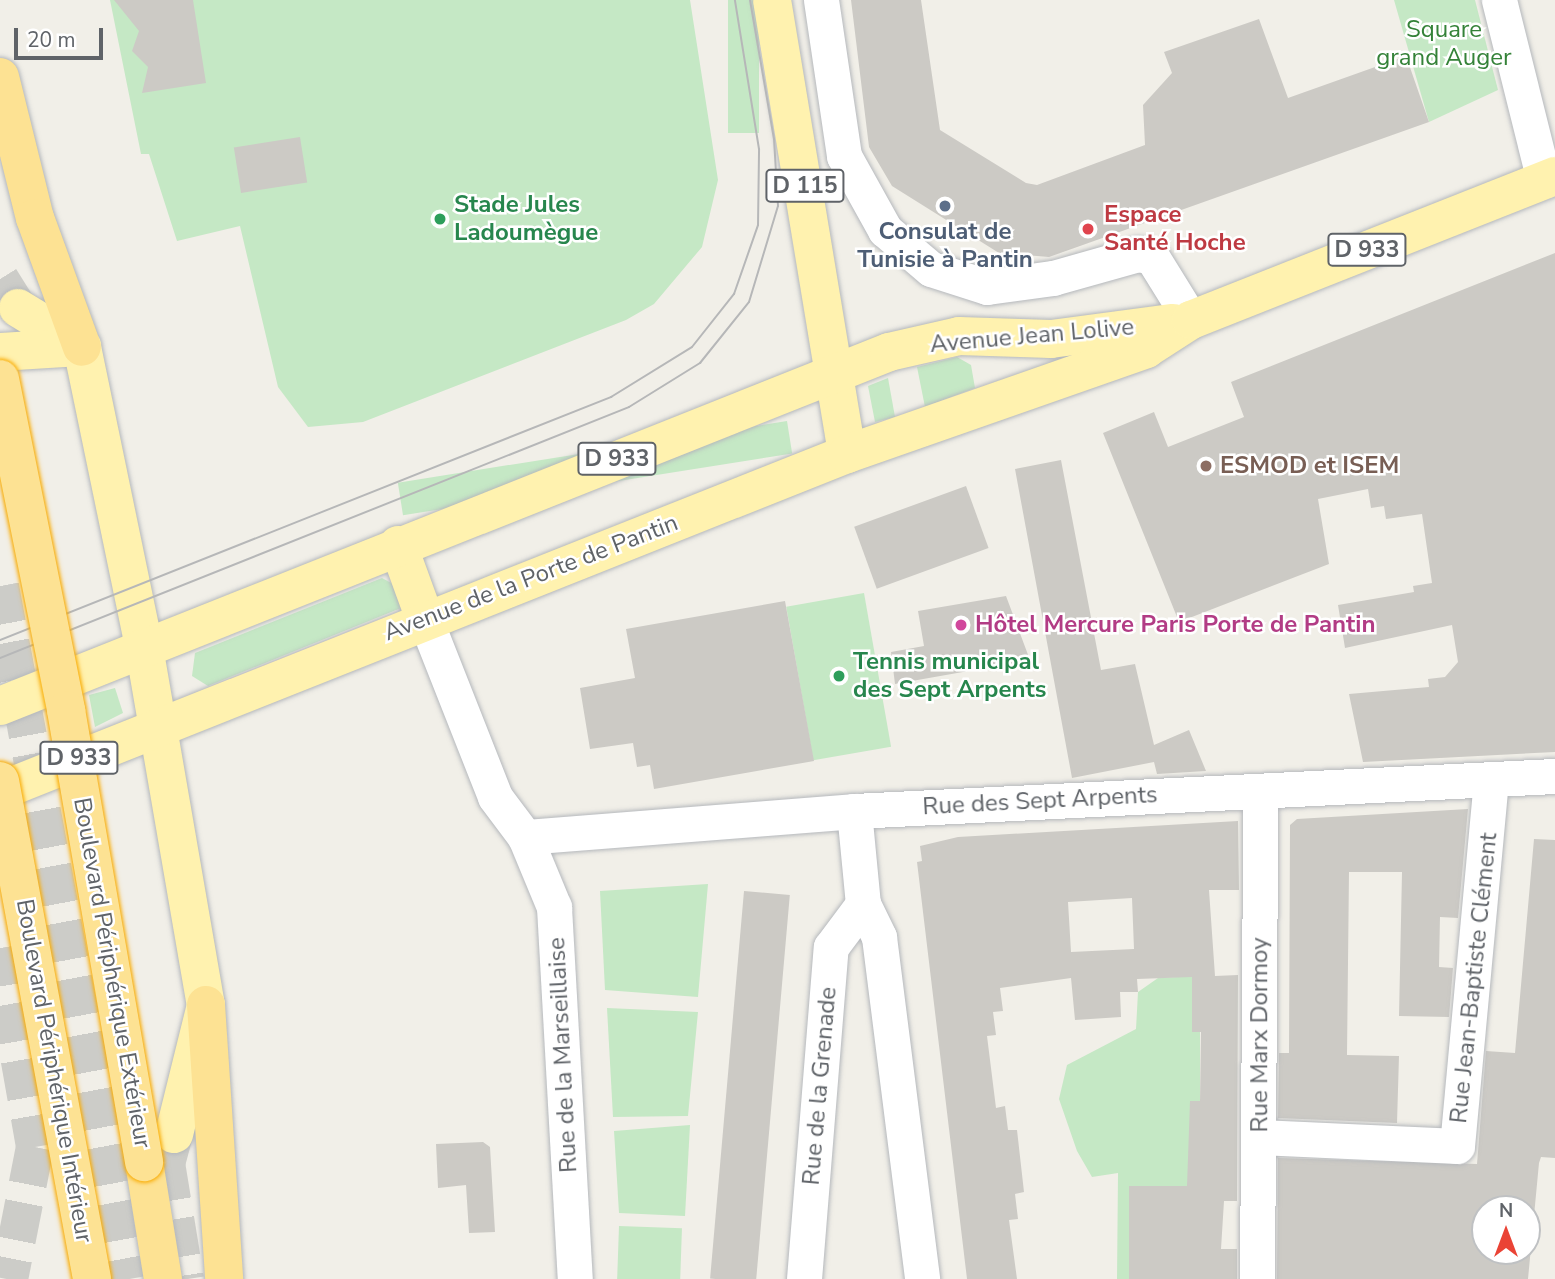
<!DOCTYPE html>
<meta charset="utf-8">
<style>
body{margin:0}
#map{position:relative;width:1555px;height:1279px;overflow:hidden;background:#f1efe8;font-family:"Nunito Sans",sans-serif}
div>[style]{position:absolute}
.green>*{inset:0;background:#c5e8c5;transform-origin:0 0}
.building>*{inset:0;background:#cccac5;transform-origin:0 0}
.primary-tunnel>*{height:38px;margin-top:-19px;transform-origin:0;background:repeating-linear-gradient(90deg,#ccccc8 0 38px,transparent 0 57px)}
.roads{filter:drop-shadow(0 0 2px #b5b8bc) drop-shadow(0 0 2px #b5b8bc)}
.street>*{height:35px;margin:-17.5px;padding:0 17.5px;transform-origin:17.5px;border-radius:17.5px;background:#fff}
.primary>*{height:38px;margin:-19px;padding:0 19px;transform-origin:19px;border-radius:19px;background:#fff2af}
.highway>*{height:38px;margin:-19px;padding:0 19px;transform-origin:19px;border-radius:19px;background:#fde293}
.tram>*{height:2px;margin:-1px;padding:0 1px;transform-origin:1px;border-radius:1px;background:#b6b7b8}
.bridges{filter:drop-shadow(0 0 2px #f9ab00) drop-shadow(0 0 2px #f9ab00)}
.highway-bridge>*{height:38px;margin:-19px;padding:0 19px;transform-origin:19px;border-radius:19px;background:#fde293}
.dots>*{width:19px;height:19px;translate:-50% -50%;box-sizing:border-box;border:4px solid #fff;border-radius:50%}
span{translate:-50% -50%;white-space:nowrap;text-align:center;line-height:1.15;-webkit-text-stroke:5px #fff;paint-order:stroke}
.shield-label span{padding:2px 5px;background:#fff;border:2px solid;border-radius:5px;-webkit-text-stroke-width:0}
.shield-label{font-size:23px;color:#5f6368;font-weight:700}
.park-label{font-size:24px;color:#348238}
.leisure-label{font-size:24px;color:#27864d;font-weight:700}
.left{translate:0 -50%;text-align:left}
.health-label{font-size:24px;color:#be3a42;font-weight:700}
.service-label{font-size:24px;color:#4e5e75;font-weight:700}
.street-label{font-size:24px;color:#5f6368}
.education-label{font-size:24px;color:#785e54;font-weight:700}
.hotel-label{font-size:24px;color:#b23c85;font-weight:700}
.north{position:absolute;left:1471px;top:1195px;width:70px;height:70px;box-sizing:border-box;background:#fff;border:2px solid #bfc1c3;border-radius:50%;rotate:0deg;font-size:19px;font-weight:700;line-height:28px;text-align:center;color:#5f6368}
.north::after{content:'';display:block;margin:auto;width:24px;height:32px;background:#ea4335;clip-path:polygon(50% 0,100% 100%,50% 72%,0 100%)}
.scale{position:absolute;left:14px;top:28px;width:89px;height:32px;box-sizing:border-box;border:4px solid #5f6368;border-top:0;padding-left:9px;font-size:21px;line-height:24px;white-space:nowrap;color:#5f6368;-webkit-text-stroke:5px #fff;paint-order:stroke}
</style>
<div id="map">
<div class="green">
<i style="clip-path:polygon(110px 0,690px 0,718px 180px,702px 247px,654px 304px,626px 320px,363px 422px,308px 427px,278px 387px,240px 226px,177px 241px,149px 154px,141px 154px)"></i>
<i style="left:728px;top:0;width:31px;height:133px"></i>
<i style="clip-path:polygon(1394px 0,1475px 0,1498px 90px,1429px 122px)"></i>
<i style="clip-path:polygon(957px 357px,971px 365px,975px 388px,925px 407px,917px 367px)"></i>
<i style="clip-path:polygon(888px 378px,895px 417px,875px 422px,868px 386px)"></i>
<i style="left:787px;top:421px;width:33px;height:394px;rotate:81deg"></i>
<i style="clip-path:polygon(382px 578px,395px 585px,401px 608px,208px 686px,192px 676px,195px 653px)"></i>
<i style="left:864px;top:593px;width:156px;height:79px;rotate:80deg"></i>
<i style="clip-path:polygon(115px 688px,123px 713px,95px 727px,89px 695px)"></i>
<i style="clip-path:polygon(708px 884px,698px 997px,605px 990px,600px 891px)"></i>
<i style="clip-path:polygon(1199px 976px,1192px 1032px,1200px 1032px,1200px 1101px,1187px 1279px,1117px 1279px,1118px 1173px,1092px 1177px,1077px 1151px,1059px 1099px,1067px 1065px,1136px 1029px,1138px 992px,1158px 978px)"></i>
<i style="clip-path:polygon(607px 1008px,698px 1012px,688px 1116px,613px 1117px)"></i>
<i style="clip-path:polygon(690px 1125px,685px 1216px,619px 1213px,614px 1131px)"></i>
<i style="left:619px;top:1226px;width:63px;height:53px;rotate:2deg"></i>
</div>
<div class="building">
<i style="clip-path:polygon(114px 0,193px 0,206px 83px,142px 93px,148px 67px,132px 51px,139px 31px)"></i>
<i style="clip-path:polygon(851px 0,921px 0,940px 130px,1026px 183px,1037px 185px,1145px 145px,1143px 105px,1172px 73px,1164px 52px,1259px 19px,1288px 98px,1406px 56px,1429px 122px,1049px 257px,999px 253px,892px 186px,869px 147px)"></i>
<i style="left:300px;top:137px;width:46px;height:67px;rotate:81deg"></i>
<i style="clip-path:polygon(1555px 253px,1555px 752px,1363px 762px,1349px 694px,1429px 687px,1428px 679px,1445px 677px,1458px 662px,1452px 625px,1345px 648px,1338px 605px,1414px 592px,1413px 586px,1432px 583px,1422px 514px,1386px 519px,1384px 506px,1371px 508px,1368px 489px,1318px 499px,1329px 564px,1179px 622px,1103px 433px,1154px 412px,1168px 447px,1244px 417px,1231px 382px)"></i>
<i style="clip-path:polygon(1061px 460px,1101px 670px,1135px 664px,1154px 745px,1189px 730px,1206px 771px,1157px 774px,1154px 762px,1072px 778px,1015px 469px)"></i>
<i style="left:966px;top:486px;width:66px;height:119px;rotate:70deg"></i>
<i style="clip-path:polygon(1006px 596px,1030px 660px,895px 684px,891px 652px,924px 646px,918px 611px)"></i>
<i style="clip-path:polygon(785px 601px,814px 761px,654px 789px,650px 765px,637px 767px,633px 743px,590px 749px,580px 688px,635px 678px,626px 629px)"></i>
<i style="clip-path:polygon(1468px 809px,1458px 918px,1440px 917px,1439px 967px,1453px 968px,1449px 1017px,1399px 1016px,1402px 872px,1349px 872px,1347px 1055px,1399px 1056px,1397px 1123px,1278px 1118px,1279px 1053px,1289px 1053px,1290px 825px,1297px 819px)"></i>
<i style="clip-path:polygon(evenodd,1238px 821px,1239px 890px,1209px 890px,1215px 976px,1238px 975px,1237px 1201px,1224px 1201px,1221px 1249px,1237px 1249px,1237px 1279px,1129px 1279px,1129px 1186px,1187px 1186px,1190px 1101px,1200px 1101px,1201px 1032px,1192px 1032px,1192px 977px,1137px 979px,1138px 992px,1120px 992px,1121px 1017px,1075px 1020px,1071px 978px,1000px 988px,1003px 1011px,993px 1012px,996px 1035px,987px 1036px,996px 1108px,1005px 1106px,1008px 1130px,1017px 1130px,1024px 1192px,1015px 1194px,1018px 1219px,1009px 1220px,1017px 1279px,967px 1279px,917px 862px,922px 861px,920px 846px,958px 837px,1238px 821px,1132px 898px,1134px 949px,1071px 952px,1068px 902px,1132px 898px)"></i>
<i style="clip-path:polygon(evenodd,1534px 839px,1555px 840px,1555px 1158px,1541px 1157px,1539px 1163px,1528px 1279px,1277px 1279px,1278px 1158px,1477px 1164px,1486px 1051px,1515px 1053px,1534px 839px,1485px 1209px,1527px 1209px,1527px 1251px,1485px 1251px,1485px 1209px)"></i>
<i style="left:744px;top:891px;width:46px;height:389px;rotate:5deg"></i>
<i style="clip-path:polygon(483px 1142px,490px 1147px,495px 1232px,469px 1233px,466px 1185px,438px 1188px,436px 1144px)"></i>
</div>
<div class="primary-tunnel">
<i style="left:0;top:279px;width:34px;rotate:58deg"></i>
<i style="left:0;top:586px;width:705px;rotate:79.46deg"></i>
<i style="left:0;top:948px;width:202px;rotate:80deg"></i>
<i style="left:35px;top:1147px;width:135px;rotate:101.1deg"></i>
<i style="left:174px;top:1134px;width:30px;rotate:105deg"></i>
<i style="left:166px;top:1163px;width:118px;rotate:80.7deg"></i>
</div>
<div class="roads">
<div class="street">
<i style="left:821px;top:0;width:158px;rotate:81.6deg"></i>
<i style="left:844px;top:156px;width:85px;rotate:61deg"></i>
<i style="left:885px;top:230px;width:60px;rotate:40.3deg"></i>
<i style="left:931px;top:269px;width:59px;rotate:17.8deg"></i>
<i style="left:987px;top:287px;width:67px;rotate:-7.8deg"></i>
<i style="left:1053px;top:278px;width:88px;rotate:-15.8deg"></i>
<i style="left:1138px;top:254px;width:14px;rotate:12deg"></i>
<i style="left:1152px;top:257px;width:74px;rotate:58.2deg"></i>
<i style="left:1499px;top:0;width:186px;rotate:76deg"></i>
<i style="left:425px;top:619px;width:191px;rotate:68.5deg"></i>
<i style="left:495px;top:797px;width:50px;rotate:53.1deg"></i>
<i style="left:525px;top:837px;width:76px;rotate:67.5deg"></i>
<i style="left:554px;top:907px;width:373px;rotate:86.8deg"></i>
<i style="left:854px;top:811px;width:93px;rotate:84.5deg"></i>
<i style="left:863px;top:904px;width:37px;rotate:64deg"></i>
<i style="left:879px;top:937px;width:345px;rotate:82.8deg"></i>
<i style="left:525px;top:837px;width:330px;rotate:-4.5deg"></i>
<i style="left:854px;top:811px;width:702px;rotate:-2.86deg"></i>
<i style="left:1260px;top:1137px;width:197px;rotate:2.6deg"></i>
<i style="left:1457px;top:1146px;width:368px;rotate:-84.7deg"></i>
<i style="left:804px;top:1279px;width:333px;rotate:-85.4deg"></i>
<i style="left:831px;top:947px;width:54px;rotate:-53.3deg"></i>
<i style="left:1257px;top:1279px;width:488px;rotate:-89.6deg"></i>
</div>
<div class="primary">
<i style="left:772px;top:0;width:460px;rotate:80.6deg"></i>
<i style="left:18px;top:308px;width:75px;rotate:31.4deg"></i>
<i style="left:82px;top:347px;width:306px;rotate:78.3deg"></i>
<i style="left:144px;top:647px;width:363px;rotate:80.2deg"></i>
<i style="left:206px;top:1005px;width:133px;rotate:103.9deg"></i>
<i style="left:0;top:352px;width:82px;rotate:-3.5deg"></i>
<i style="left:398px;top:545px;width:79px;rotate:70deg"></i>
<i style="left:0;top:706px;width:957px;rotate:-21.71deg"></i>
<i style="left:889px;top:352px;width:72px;rotate:-12.9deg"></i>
<i style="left:959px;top:336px;width:92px;rotate:1.9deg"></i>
<i style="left:1051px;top:339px;width:123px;rotate:-7.5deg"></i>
<i style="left:0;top:791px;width:912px;rotate:-21.7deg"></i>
<i style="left:847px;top:454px;width:317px;rotate:-19.3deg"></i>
<i style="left:1146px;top:349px;width:54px;rotate:-32.8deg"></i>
<i style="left:1191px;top:320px;width:391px;rotate:-21.6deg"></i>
</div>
<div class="highway">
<i style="left:0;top:77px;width:145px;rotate:76.1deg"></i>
<i style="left:35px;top:218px;width:137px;rotate:70deg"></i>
<i style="left:206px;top:1005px;width:275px;rotate:86.2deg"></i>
<i style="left:144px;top:1162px;width:119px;rotate:80.8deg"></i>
</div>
</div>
<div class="tram">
<i style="left:0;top:640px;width:658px;rotate:-21.69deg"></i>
<i style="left:611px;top:397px;width:95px;rotate:-31.7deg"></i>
<i style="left:692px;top:347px;width:68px;rotate:-51.6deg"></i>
<i style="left:734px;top:294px;width:73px;rotate:-70.8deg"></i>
<i style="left:758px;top:225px;width:76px;rotate:-89.2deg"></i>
<i style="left:759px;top:149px;width:151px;rotate:-99.2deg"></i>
<i style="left:0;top:658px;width:677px;rotate:-21.75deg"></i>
<i style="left:629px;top:407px;width:84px;rotate:-31.8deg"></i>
<i style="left:700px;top:363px;width:78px;rotate:-51.2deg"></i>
<i style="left:749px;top:302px;width:100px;rotate:-73.2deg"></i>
<i style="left:778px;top:206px;width:67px;rotate:-93.4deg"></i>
<i style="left:774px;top:139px;width:141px;rotate:-99.8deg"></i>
</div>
<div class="bridges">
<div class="highway-bridge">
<i style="left:0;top:379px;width:338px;rotate:78.7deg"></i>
<i style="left:66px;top:710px;width:459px;rotate:80.2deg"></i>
<i style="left:0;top:781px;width:506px;rotate:79.53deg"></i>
</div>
</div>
<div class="dots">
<i style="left:945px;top:206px;background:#5c6f8a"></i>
<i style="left:440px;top:219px;background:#2e9e5b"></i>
<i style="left:1088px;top:229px;background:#e0444e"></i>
<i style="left:1206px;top:466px;background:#8d6e63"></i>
<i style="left:961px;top:625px;background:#d1479c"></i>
<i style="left:839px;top:676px;background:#2e9e5b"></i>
</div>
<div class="shield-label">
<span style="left:805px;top:186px">D 115</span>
<span style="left:1367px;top:250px">D 933</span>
<span style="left:617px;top:459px">D 933</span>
<span style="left:79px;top:758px">D 933</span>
</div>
<div class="park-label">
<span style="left:1444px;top:44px">Square<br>grand Auger</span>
</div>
<div class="leisure-label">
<span class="left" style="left:454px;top:219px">Stade Jules<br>Ladoumègue</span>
<span class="left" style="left:853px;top:676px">Tennis municipal<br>des Sept Arpents</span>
</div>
<div class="health-label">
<span class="left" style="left:1104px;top:229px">Espace<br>Santé Hoche</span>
</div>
<div class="service-label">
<span style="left:945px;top:246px">Consulat de<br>Tunisie à Pantin</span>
</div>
<div class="street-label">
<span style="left:1032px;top:336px;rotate:-5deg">Avenue Jean Lolive</span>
<span style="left:531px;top:578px;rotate:-21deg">Avenue de la Porte de Pantin</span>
<span style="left:1040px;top:801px;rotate:-3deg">Rue des Sept Arpents</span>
<span style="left:112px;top:973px;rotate:80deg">Boulevard Périphérique Extérieur</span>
<span style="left:1474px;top:978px;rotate:-84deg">Rue Jean-Baptiste Clément</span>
<span style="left:1260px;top:1035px;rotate:-90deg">Rue Marx Dormoy</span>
<span style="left:563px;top:1055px;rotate:-93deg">Rue de la Marseillaise</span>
<span style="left:54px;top:1071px;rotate:80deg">Boulevard Périphérique Intérieur</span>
<span style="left:820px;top:1086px;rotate:-85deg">Rue de la Grenade</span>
</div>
<div class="education-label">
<span class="left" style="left:1220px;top:466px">ESMOD et ISEM</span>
</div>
<div class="hotel-label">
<span class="left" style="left:975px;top:625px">Hôtel Mercure Paris Porte de Pantin</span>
</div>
<div class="north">N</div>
<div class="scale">20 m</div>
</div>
